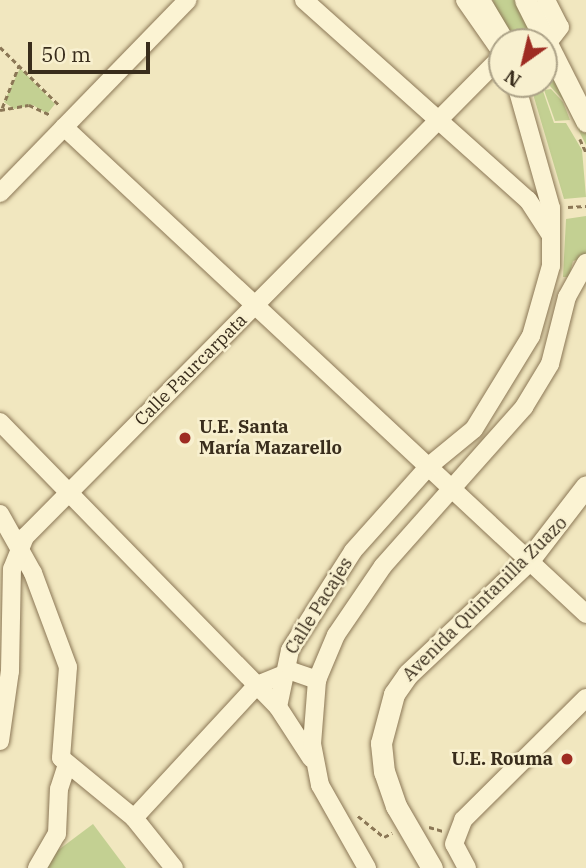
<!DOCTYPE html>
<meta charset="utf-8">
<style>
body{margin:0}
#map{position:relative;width:586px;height:868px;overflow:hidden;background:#f1e7bf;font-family:"IBM Plex Serif",serif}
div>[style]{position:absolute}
.green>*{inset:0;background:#c3d092}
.path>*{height:2.5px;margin-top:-1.25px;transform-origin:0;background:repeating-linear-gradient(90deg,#8b7756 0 5px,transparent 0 8.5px)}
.roads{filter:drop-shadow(0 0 2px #8b7756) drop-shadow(0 0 2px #8b7756)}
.minor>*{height:18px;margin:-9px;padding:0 9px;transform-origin:9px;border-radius:9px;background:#fbf3d3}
.tertiary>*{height:21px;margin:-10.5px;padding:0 10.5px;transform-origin:10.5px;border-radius:10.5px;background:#fbf3d3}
.dots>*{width:19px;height:19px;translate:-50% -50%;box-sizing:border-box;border:4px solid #f8f0cf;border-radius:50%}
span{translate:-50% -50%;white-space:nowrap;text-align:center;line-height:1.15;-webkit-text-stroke:5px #f8f0cf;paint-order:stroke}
.street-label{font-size:18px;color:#392d1c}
.poi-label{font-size:18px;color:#392d1c;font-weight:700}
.left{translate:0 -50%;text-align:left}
.right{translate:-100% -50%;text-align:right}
.north{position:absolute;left:488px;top:28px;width:70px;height:70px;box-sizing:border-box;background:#f8f0cf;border:2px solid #aca287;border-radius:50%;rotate:214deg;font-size:19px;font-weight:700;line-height:28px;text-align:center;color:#392d1c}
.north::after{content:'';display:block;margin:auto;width:24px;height:32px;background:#9e2c22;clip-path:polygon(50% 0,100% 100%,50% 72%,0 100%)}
.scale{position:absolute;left:28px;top:42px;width:122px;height:32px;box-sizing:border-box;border:4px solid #392d1c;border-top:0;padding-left:9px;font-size:21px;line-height:24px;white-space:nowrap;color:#392d1c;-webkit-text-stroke:5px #f8f0cf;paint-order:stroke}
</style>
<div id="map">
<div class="green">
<i style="clip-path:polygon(493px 0,517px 0,540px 42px,504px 42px)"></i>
<i style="clip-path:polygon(544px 49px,586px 131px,586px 145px,564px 101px,549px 85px,536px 84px,544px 84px)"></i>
<i style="clip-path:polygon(20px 68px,55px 104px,47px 114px,33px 105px,14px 109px,4px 102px)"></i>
<i style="clip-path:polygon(551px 89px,563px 102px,570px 120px,555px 121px,544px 90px)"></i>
<i style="clip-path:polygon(543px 91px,554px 123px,566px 123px,582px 150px,586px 197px,564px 199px,533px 94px)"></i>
<i style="clip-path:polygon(586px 216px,586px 257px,573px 261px,569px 277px,563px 277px,566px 219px)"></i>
<i style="clip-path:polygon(93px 824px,126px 868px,45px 868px,41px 863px)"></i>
</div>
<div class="path">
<i style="left:0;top:47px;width:84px;rotate:44.5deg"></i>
<i style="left:2px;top:108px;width:46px;rotate:-68.4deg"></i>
<i style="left:0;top:110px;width:29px;rotate:-10deg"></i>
<i style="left:29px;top:105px;width:23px;rotate:25deg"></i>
<i style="left:580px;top:139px;width:14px;rotate:65deg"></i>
<i style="left:568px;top:207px;width:18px;rotate:-3deg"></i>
<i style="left:358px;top:816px;width:33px;rotate:39deg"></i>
<i style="left:384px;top:837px;width:9px;rotate:-27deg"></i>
<i style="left:429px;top:827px;width:15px;rotate:16deg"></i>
</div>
<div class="roads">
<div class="minor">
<i style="left:304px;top:0;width:300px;rotate:41.8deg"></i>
<i style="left:528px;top:200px;width:40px;rotate:57.1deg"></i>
<i style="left:465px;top:0;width:65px;rotate:55.1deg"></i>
<i style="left:481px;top:0;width:49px;rotate:59.2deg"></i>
<i style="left:546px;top:0;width:30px;rotate:63deg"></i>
<i style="left:560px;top:27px;width:16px;rotate:128deg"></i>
<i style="left:64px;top:127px;width:714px;rotate:43.01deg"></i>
<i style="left:0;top:193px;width:269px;rotate:-45.8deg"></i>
<i style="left:0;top:422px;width:398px;rotate:45.7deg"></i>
<i style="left:278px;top:707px;width:61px;rotate:57.1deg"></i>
<i style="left:0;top:514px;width:68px;rotate:60.8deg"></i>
<i style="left:33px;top:573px;width:100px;rotate:69.6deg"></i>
<i style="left:68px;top:667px;width:91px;rotate:94.4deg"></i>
<i style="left:61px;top:758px;width:94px;rotate:39.4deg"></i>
<i style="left:134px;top:818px;width:64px;rotate:51.3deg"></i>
<i style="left:278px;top:707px;width:58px;rotate:-78.1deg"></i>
<i style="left:290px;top:650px;width:117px;rotate:-57.5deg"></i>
<i style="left:353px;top:551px;width:114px;rotate:-48.2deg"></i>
<i style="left:429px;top:466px;width:58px;rotate:-39.4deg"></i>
<i style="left:474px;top:429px;width:109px;rotate:-58.5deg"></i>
<i style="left:531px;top:336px;width:73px;rotate:-74.1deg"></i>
<i style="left:551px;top:266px;width:58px;rotate:-90deg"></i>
<i style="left:551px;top:208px;width:129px;rotate:-105.8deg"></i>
<i style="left:0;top:741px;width:71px;rotate:-81.9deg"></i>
<i style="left:10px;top:671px;width:102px;rotate:-88.9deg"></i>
<i style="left:12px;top:569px;width:35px;rotate:-68deg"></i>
<i style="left:25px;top:537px;width:677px;rotate:-45.24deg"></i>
<i style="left:134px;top:818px;width:181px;rotate:-47.2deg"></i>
<i style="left:257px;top:685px;width:37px;rotate:-22deg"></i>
<i style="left:291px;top:671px;width:28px;rotate:19deg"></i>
<i style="left:37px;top:868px;width:39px;rotate:-60deg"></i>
<i style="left:57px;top:834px;width:45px;rotate:-87.5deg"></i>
<i style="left:59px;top:789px;width:25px;rotate:-72deg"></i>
<i style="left:367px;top:868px;width:95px;rotate:-119.5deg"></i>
<i style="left:320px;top:785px;width:42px;rotate:-101deg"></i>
<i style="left:312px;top:744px;width:64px;rotate:-85.5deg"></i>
<i style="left:317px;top:680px;width:49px;rotate:-67.1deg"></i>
<i style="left:336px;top:635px;width:83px;rotate:-55.7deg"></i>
<i style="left:383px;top:566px;width:213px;rotate:-48.4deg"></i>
<i style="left:524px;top:407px;width:50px;rotate:-58.8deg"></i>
<i style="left:550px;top:364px;width:69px;rotate:-75.8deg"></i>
<i style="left:567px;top:297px;width:39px;rotate:-61deg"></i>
<i style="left:467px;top:868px;width:27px;rotate:-118deg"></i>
<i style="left:454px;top:844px;width:26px;rotate:-69deg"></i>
<i style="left:463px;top:820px;width:173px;rotate:-44.8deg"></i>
</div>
<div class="tertiary">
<i style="left:525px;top:0;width:136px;rotate:63.2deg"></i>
<i style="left:432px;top:868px;width:72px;rotate:-120.1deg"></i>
<i style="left:396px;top:806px;width:36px;rotate:-109deg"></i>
<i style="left:384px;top:772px;width:29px;rotate:-96deg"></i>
<i style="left:381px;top:743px;width:51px;rotate:-75.1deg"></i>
<i style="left:394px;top:694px;width:24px;rotate:-55deg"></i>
<i style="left:408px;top:674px;width:166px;rotate:-43.3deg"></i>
<i style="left:529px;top:560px;width:93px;rotate:-52.4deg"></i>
</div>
</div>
<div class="dots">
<i style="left:185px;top:438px;background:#9e2c22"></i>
<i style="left:567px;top:759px;background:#9e2c22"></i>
</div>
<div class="street-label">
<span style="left:191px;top:370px;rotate:-45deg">Calle Paurcarpata</span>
<span style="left:485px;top:599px;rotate:-45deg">Avenida Quintanilla Zuazo</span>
<span style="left:319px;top:606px;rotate:-58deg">Calle Pacajes</span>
</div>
<div class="poi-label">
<span class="left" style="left:199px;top:438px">U.E. Santa<br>María Mazarello</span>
<span class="right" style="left:553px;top:759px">U.E. Rouma</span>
</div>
<div class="north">N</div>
<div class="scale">50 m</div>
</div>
